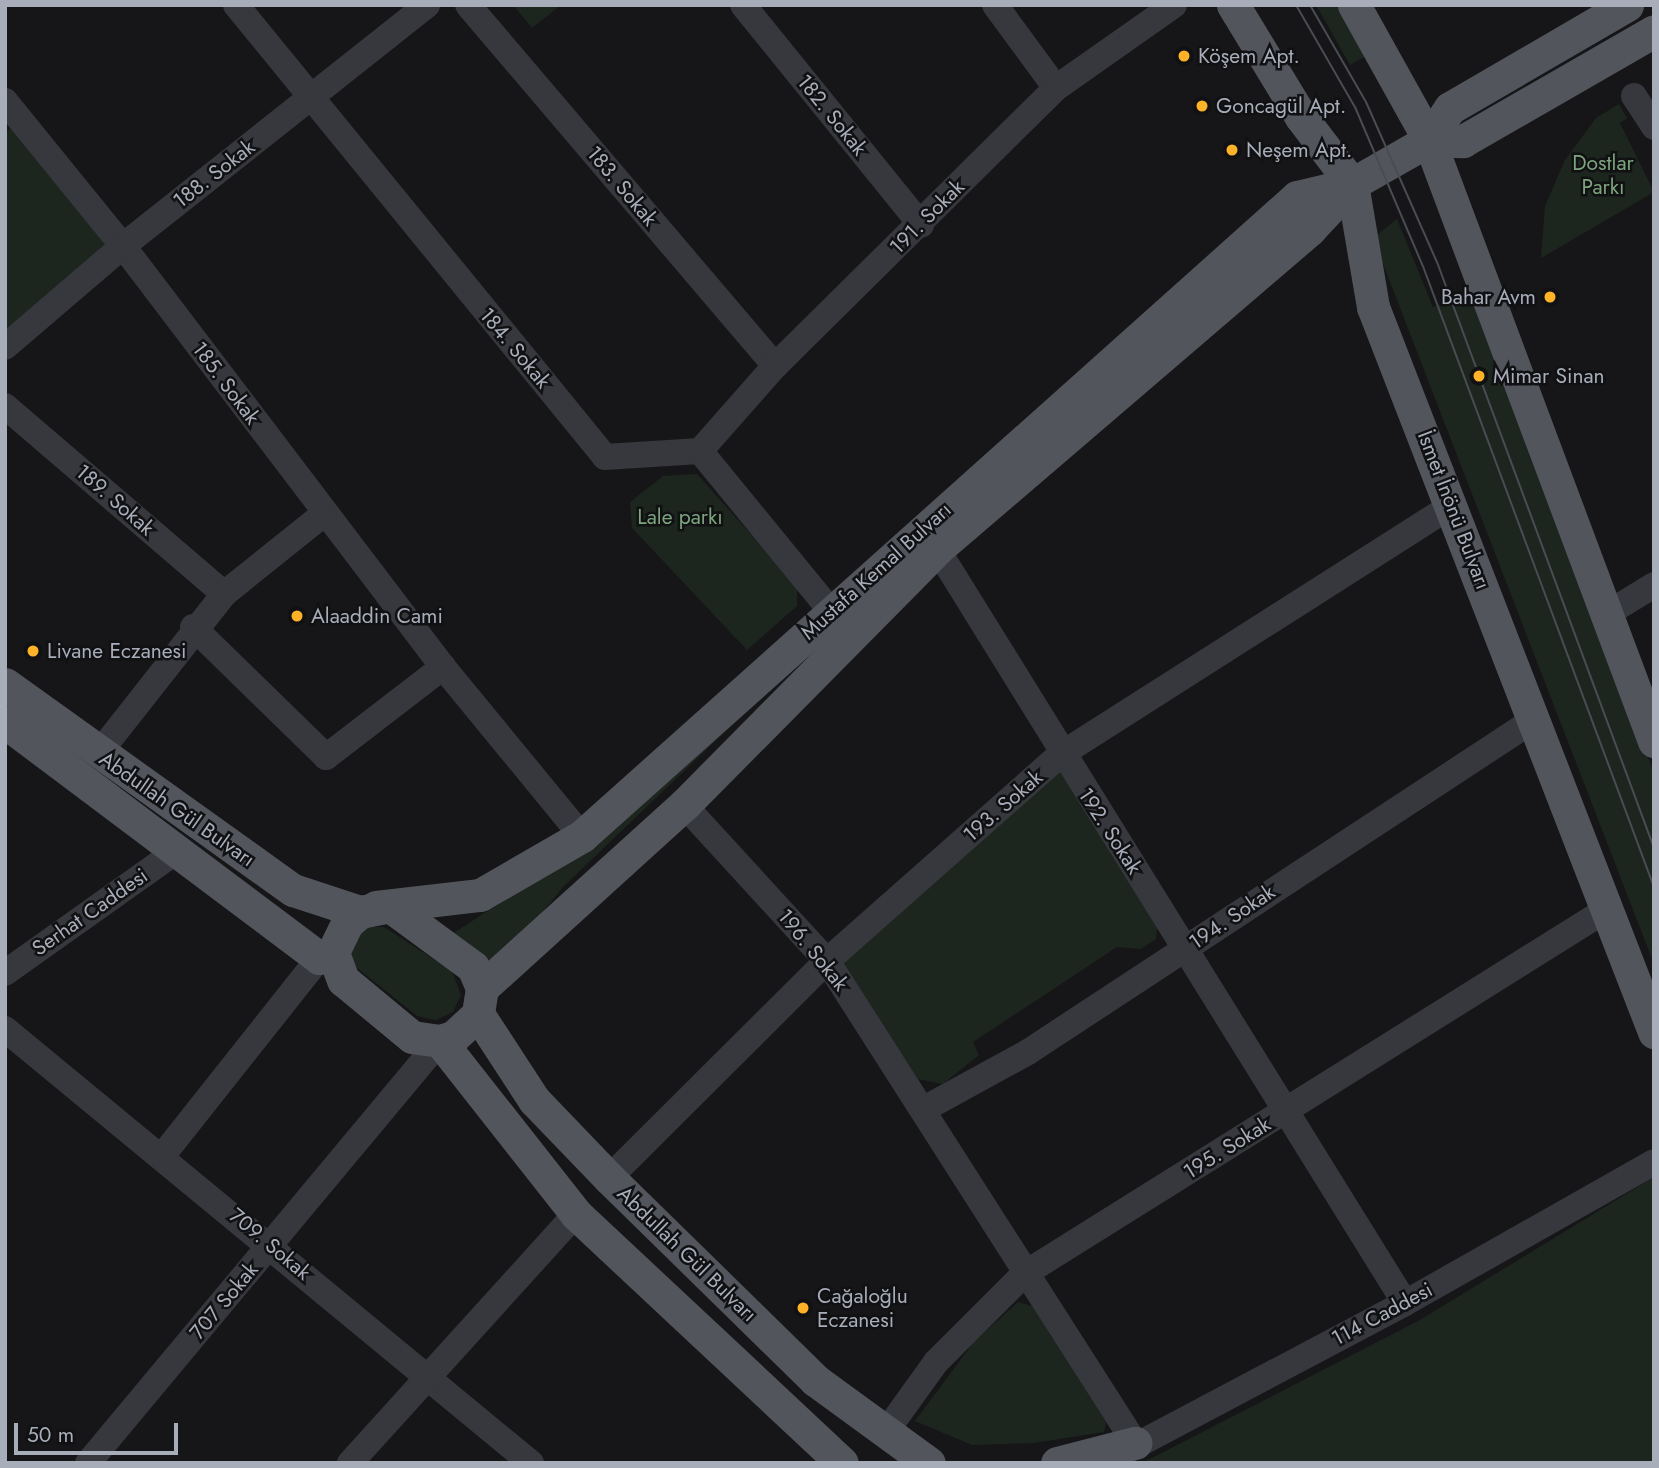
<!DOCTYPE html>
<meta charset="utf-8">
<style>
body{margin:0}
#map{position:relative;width:1659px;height:1468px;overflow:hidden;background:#161618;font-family:Jost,sans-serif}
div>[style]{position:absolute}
.green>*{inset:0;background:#1d261e}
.minor>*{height:26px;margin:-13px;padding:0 13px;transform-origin:13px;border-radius:13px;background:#36383d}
.major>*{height:33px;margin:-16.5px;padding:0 16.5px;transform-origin:16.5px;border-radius:16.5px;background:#52555c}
.tram>*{height:2px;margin:-1px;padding:0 1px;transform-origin:1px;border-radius:1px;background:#494c52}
.dots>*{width:19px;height:19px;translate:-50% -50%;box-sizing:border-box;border:4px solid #111113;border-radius:50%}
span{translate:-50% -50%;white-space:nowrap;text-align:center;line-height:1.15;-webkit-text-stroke:5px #111113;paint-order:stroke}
.poi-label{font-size:21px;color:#a7adb9}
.left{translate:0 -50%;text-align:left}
.right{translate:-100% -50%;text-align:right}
.street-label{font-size:21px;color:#a7adb9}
.park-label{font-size:21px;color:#7ca57e}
.frame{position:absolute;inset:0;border:7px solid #a7adb9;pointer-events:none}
.scale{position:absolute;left:14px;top:1423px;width:164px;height:32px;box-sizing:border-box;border:4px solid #a7adb9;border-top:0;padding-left:9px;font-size:21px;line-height:24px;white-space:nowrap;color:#a7adb9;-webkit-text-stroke:5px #111113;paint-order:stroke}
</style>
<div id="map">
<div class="green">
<i style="clip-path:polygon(513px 5px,561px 5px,532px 28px)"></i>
<i style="clip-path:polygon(1316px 5px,1351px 5px,1375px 51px,1350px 65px)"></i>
<i style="clip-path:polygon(1619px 104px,1627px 118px,1620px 123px,1654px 192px,1541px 258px,1545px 206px,1565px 160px,1596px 118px)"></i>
<i style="clip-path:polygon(19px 119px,123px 246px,5px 347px,5px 134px)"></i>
<i style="clip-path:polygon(1397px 219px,1433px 307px,1475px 292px,1654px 773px,1654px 964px,1373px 238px)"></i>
<i style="clip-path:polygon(697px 474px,797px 586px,797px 606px,747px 650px,632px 528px,630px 502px,663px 476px)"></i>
<i style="clip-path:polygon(898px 566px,564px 886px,491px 974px,452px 934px,565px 861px)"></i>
<i style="clip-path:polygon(1060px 760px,1159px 914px,1156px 939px,1141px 949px,1117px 947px,973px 1042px,979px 1055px,943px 1084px,918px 1079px,842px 964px)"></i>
<i style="clip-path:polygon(368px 927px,384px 927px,452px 971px,461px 995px,453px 1012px,436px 1020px,417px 1016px,356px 967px,350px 951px,355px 936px)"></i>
<i style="clip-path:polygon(1654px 1177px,1654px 1463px,1142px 1463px,1420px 1320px)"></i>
<i style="clip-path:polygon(1018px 1302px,1032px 1306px,1106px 1422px,1104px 1432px,1034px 1443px,972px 1445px,915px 1421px,973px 1343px)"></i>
</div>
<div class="minor">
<i style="left:236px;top:5px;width:583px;rotate:50.77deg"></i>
<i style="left:605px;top:457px;width:95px;rotate:-3.6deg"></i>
<i style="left:700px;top:451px;width:205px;rotate:50.7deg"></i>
<i style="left:468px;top:5px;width:474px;rotate:49.6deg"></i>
<i style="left:743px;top:5px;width:283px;rotate:51deg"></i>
<i style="left:995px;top:5px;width:103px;rotate:53.7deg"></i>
<i style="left:1634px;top:96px;width:37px;rotate:57deg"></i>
<i style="left:5px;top:101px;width:187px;rotate:50.9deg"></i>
<i style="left:123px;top:246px;width:529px;rotate:52.76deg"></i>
<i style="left:5px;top:347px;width:155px;rotate:-40.6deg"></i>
<i style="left:123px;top:246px;width:388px;rotate:-38.4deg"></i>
<i style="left:5px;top:406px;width:289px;rotate:40.6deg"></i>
<i style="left:700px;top:451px;width:113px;rotate:-48.6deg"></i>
<i style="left:775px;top:366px;width:395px;rotate:-44.7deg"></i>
<i style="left:1056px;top:88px;width:144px;rotate:-35.1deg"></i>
<i style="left:937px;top:549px;width:887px;rotate:58.17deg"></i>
<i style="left:1605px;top:615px;width:57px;rotate:-31.5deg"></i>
<i style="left:193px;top:627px;width:186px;rotate:44.3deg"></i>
<i style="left:326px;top:757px;width:148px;rotate:-37.6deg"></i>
<i style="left:443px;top:667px;width:219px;rotate:50.6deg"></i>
<i style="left:99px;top:753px;width:202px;rotate:-51.8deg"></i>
<i style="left:224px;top:594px;width:128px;rotate:-38.7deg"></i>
<i style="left:684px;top:805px;width:212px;rotate:47.5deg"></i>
<i style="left:827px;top:961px;width:572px;rotate:57.42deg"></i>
<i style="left:5px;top:973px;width:209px;rotate:-35.4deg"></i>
<i style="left:5px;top:1029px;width:682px;rotate:39.53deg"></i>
<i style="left:924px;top:1109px;width:119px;rotate:-28.7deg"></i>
<i style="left:1028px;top:1052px;width:607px;rotate:-33.3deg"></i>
<i style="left:163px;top:1155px;width:251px;rotate:-51.6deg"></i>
<i style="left:609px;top:1178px;width:308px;rotate:-44.9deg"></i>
<i style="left:827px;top:961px;width:311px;rotate:-41.5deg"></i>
<i style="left:1060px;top:755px;width:466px;rotate:-32.5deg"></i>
<i style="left:885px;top:1433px;width:87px;rotate:-54.3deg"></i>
<i style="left:936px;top:1362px;width:124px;rotate:-45deg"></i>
<i style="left:1024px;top:1274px;width:690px;rotate:-32.03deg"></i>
<i style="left:1122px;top:1453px;width:320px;rotate:-27.9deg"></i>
<i style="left:1405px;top:1303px;width:286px;rotate:-29.5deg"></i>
<i style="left:88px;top:1463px;width:550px;rotate:-50.17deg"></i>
<i style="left:350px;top:1463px;width:336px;rotate:-47.8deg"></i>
</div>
<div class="major">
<i style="left:1233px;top:5px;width:131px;rotate:58.7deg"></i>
<i style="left:1301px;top:117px;width:84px;rotate:52.7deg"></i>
<i style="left:1352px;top:184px;width:125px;rotate:80.3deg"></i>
<i style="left:1373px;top:307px;width:778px;rotate:68.81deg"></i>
<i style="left:1354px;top:5px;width:154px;rotate:60.9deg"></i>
<i style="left:1429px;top:140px;width:642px;rotate:69.48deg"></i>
<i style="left:1429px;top:140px;width:38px;rotate:-57deg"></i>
<i style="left:1450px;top:108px;width:205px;rotate:-30.2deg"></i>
<i style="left:5px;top:684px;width:354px;rotate:35.6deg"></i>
<i style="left:293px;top:890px;width:71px;rotate:18.2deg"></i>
<i style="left:5px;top:722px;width:393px;rotate:36.9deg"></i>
<i style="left:319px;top:958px;width:15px;rotate:-23deg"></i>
<i style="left:390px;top:906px;width:103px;rotate:36.3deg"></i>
<i style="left:473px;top:967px;width:23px;rotate:67deg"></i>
<i style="left:482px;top:988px;width:26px;rotate:99deg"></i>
<i style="left:478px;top:1014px;width:34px;rotate:137deg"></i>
<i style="left:453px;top:1037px;width:14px;rotate:163deg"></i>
<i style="left:440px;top:1041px;width:28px;rotate:-172deg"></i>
<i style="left:412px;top:1037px;width:89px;rotate:-140.4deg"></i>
<i style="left:343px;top:980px;width:30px;rotate:-110deg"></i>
<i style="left:333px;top:952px;width:32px;rotate:-64deg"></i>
<i style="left:347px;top:923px;width:17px;rotate:-40deg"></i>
<i style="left:360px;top:912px;width:31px;rotate:-11deg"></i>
<i style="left:376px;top:907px;width:105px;rotate:-6.6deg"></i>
<i style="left:480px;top:895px;width:118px;rotate:-30deg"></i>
<i style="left:582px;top:836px;width:959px;rotate:-41.79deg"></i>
<i style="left:1297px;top:197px;width:57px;rotate:-13.3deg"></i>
<i style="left:482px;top:988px;width:273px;rotate:-42.2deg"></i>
<i style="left:684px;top:805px;width:360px;rotate:-45.3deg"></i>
<i style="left:937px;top:549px;width:491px;rotate:-40.6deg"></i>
<i style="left:1310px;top:229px;width:62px;rotate:-47deg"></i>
<i style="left:1352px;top:184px;width:89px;rotate:-29.7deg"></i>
<i style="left:1429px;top:140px;width:34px;rotate:2deg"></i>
<i style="left:1463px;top:141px;width:220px;rotate:-29.9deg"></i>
<i style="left:478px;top:1014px;width:103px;rotate:56.9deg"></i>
<i style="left:534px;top:1100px;width:108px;rotate:46.1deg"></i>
<i style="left:609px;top:1178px;width:289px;rotate:44.4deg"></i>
<i style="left:815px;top:1380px;width:141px;rotate:36.1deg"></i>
<i style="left:440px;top:1041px;width:220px;rotate:51.8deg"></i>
<i style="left:576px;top:1214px;width:364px;rotate:43.1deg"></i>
<i style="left:1057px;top:1463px;width:81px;rotate:-14.4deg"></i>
</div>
<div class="tram">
<i style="left:1296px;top:5px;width:118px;rotate:60deg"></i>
<i style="left:1355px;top:107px;width:176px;rotate:66.9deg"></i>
<i style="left:1424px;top:269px;width:659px;rotate:69.59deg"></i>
<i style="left:1310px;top:5px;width:112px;rotate:60deg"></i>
<i style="left:1366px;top:102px;width:175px;rotate:66.1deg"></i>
<i style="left:1437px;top:262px;width:625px;rotate:69.68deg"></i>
</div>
<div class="dots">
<i style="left:1184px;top:56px;background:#feb227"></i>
<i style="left:1202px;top:106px;background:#feb227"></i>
<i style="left:1232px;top:150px;background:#feb227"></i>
<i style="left:1550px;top:297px;background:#feb227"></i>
<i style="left:1479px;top:376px;background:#feb227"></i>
<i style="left:297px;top:616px;background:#feb227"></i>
<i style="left:33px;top:651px;background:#feb227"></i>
<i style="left:803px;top:1308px;background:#feb227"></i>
</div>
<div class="poi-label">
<span class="left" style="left:1198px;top:56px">Köşem Apt.</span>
<span class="left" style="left:1216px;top:106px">Goncagül Apt.</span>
<span class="left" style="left:1246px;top:150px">Neşem Apt.</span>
<span class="right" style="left:1536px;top:297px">Bahar Avm</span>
<span class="left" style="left:1493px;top:376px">Mimar Sinan</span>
<span class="left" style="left:311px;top:616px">Alaaddin Cami</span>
<span class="left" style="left:47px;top:651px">Livane Eczanesi</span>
<span class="left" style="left:817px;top:1308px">Cağaloğlu<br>Eczanesi</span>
</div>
<div class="street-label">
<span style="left:832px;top:115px;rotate:51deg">182. Sokak</span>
<span style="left:214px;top:174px;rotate:-38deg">188. Sokak</span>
<span style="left:622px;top:186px;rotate:50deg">183. Sokak</span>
<span style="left:927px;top:217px;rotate:-45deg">191. Sokak</span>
<span style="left:515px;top:348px;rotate:50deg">184. Sokak</span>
<span style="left:226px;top:383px;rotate:53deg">185. Sokak</span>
<span style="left:115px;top:500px;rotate:41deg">189. Sokak</span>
<span style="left:1454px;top:510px;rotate:69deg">İsmet İnönü Bulvarı</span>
<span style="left:876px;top:571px;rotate:-42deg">Mustafa Kemal Bulvarı</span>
<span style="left:1003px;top:806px;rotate:-41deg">193. Sokak</span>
<span style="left:177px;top:809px;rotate:35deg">Abdullah Gül Bulvarı</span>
<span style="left:1110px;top:831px;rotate:57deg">192. Sokak</span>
<span style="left:90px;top:912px;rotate:-35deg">Serhat Caddesi</span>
<span style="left:1232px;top:917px;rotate:-34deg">194. Sokak</span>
<span style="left:813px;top:950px;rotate:51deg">196. Sokak</span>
<span style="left:1227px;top:1148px;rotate:-32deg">195. Sokak</span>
<span style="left:270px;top:1244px;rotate:40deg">709. Sokak</span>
<span style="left:687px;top:1254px;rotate:44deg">Abdullah Gül Bulvarı</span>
<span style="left:224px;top:1301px;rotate:-50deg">707 Sokak</span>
<span style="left:1382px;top:1314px;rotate:-28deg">114 Caddesi</span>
</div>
<div class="park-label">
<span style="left:1603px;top:175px">Dostlar<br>Parkı</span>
<span style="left:680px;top:517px">Lale parkı</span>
</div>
<div class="frame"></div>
<div class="scale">50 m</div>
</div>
